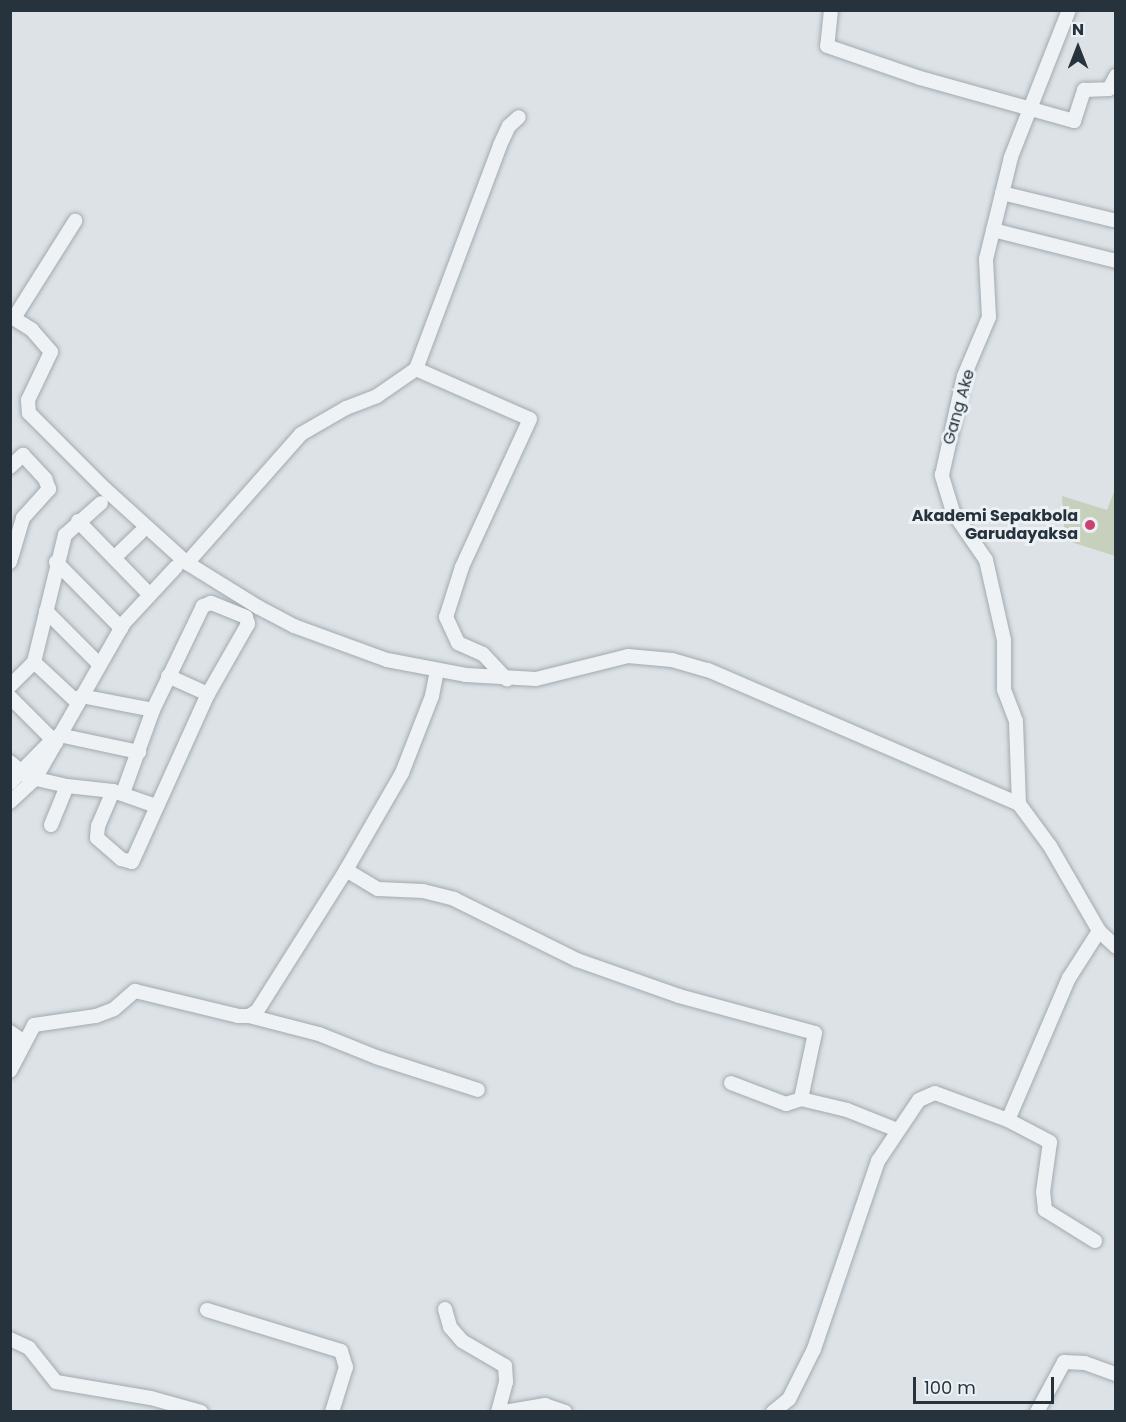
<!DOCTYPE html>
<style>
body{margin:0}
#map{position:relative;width:1126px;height:1422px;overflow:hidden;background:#dce2e6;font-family:Poppins,sans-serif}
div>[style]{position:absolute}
.green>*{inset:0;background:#c6d0bd}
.roads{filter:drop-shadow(0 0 2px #a2aab0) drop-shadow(0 0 2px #a2aab0)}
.minor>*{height:14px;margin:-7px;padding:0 7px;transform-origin:7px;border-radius:7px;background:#eff2f5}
.dots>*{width:16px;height:16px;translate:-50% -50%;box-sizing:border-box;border:3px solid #ebf1f4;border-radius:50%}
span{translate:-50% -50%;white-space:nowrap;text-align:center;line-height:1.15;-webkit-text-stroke:6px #ebf1f4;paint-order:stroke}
.street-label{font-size:16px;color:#26323c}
.poi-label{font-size:16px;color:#26323c;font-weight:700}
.right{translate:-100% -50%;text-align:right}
.frame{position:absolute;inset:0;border:12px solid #26323c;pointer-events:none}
.north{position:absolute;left:1048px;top:18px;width:60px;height:60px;-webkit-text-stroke:4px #ebf1f4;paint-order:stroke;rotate:0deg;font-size:16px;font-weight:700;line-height:24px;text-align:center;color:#26323c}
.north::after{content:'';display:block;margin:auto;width:21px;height:27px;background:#26323c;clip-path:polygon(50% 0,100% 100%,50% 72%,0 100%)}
.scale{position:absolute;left:913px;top:1377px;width:141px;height:27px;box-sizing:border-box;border:3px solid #26323c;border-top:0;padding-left:8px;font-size:18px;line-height:21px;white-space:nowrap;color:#26323c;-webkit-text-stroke:4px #ebf1f4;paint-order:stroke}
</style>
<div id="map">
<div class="green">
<i style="clip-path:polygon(1115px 489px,1115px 556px,1065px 540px,1062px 496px,1107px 510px)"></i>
</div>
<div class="roads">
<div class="minor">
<i style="left:831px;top:10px;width:36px;rotate:96deg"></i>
<i style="left:827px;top:46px;width:98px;rotate:19deg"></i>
<i style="left:920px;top:78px;width:160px;rotate:15.6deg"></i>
<i style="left:1074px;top:121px;width:33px;rotate:-72deg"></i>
<i style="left:1084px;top:90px;width:25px;rotate:-2deg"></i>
<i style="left:1109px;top:89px;width:15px;rotate:-62deg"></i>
<i style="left:1002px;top:193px;width:114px;rotate:13.7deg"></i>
<i style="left:993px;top:230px;width:127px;rotate:14.1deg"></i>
<i style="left:10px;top:316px;width:26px;rotate:32deg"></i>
<i style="left:32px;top:330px;width:29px;rotate:49deg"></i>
<i style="left:51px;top:352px;width:53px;rotate:115.6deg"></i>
<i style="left:28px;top:400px;width:13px;rotate:86deg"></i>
<i style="left:29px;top:413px;width:107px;rotate:45deg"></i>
<i style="left:105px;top:489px;width:110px;rotate:42.1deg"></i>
<i style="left:187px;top:563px;width:84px;rotate:31.8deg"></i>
<i style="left:258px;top:607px;width:41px;rotate:27.8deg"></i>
<i style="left:294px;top:626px;width:99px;rotate:20.1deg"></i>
<i style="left:387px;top:660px;width:80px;rotate:10.8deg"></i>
<i style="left:466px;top:675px;width:70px;rotate:3.3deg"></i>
<i style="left:536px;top:679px;width:95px;rotate:-14deg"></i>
<i style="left:628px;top:656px;width:44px;rotate:5.2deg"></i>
<i style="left:672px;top:660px;width:37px;rotate:16deg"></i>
<i style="left:708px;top:670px;width:339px;rotate:23.3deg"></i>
<i style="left:1019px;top:804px;width:52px;rotate:53.6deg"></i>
<i style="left:1050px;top:846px;width:98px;rotate:60deg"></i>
<i style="left:1099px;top:931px;width:23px;rotate:43deg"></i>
<i style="left:14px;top:318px;width:115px;rotate:-57.8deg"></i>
<i style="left:416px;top:369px;width:124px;rotate:23.7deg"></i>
<i style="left:530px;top:419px;width:163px;rotate:114.7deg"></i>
<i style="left:462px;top:567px;width:52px;rotate:107.7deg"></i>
<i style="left:446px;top:617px;width:29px;rotate:65deg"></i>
<i style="left:458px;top:643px;width:27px;rotate:24deg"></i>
<i style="left:483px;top:654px;width:35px;rotate:47deg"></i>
<i style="left:10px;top:467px;width:18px;rotate:-43deg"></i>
<i style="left:23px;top:455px;width:33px;rotate:47deg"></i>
<i style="left:45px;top:479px;width:11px;rotate:68deg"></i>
<i style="left:49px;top:489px;width:39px;rotate:132deg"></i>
<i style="left:23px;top:518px;width:46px;rotate:106.5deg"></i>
<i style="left:78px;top:521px;width:103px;rotate:45.8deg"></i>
<i style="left:114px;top:558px;width:36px;rotate:-44deg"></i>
<i style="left:56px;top:562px;width:93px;rotate:45.4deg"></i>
<i style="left:187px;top:563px;width:172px;rotate:-48.5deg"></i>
<i style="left:301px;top:434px;width:52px;rotate:-30deg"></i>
<i style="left:346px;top:408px;width:33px;rotate:-21deg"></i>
<i style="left:377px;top:396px;width:47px;rotate:-34.7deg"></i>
<i style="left:416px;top:369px;width:239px;rotate:-69.4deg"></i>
<i style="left:500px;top:145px;width:21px;rotate:-65deg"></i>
<i style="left:509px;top:126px;width:13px;rotate:-42deg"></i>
<i style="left:46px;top:611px;width:74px;rotate:45deg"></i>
<i style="left:34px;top:662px;width:60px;rotate:43deg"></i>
<i style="left:168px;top:676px;width:44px;rotate:24.2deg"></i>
<i style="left:10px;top:686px;width:34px;rotate:-45deg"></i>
<i style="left:34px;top:662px;width:131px;rotate:-76.3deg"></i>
<i style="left:65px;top:535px;width:48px;rotate:-41.6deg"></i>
<i style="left:81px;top:696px;width:73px;rotate:11deg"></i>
<i style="left:10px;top:697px;width:65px;rotate:45deg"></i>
<i style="left:59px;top:735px;width:82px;rotate:12deg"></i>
<i style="left:10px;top:762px;width:23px;rotate:40deg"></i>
<i style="left:28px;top:777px;width:40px;rotate:13deg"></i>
<i style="left:67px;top:786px;width:46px;rotate:6.2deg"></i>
<i style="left:113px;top:791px;width:46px;rotate:19.2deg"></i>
<i style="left:10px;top:783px;width:59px;rotate:-45.7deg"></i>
<i style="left:113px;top:791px;width:38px;rotate:113deg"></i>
<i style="left:98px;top:826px;width:12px;rotate:95deg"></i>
<i style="left:97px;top:838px;width:32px;rotate:41deg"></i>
<i style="left:121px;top:859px;width:11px;rotate:15deg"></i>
<i style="left:132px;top:862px;width:184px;rotate:-65.7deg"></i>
<i style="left:208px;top:694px;width:81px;rotate:-60.3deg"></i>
<i style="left:248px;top:624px;width:7px;rotate:-106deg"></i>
<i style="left:246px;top:617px;width:38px;rotate:-158deg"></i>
<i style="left:211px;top:603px;width:9px;rotate:159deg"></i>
<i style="left:203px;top:606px;width:115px;rotate:115.7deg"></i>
<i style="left:153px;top:710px;width:88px;rotate:109.9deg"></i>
<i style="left:10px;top:802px;width:34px;rotate:-43deg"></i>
<i style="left:35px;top:779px;width:180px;rotate:-60.3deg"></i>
<i style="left:124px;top:623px;width:76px;rotate:-47.1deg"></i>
<i style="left:1019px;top:804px;width:83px;rotate:-92.1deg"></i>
<i style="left:1016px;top:721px;width:34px;rotate:-111deg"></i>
<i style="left:1004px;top:689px;width:49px;rotate:-90deg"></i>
<i style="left:1004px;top:640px;width:82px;rotate:-102.7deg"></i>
<i style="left:986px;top:560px;width:58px;rotate:-124.5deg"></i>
<i style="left:953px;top:512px;width:39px;rotate:-107deg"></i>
<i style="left:942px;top:475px;width:101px;rotate:-77.5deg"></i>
<i style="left:964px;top:376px;width:64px;rotate:-67deg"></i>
<i style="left:989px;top:317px;width:58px;rotate:-93deg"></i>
<i style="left:986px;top:259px;width:105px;rotate:-76.2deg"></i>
<i style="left:1011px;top:157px;width:158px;rotate:-68.5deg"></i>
<i style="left:51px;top:825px;width:42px;rotate:-67.7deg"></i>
<i style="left:346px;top:870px;width:37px;rotate:31deg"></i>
<i style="left:378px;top:889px;width:45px;rotate:2.5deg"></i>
<i style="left:423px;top:891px;width:32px;rotate:14deg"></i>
<i style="left:454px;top:899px;width:137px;rotate:26.4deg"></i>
<i style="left:577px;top:960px;width:108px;rotate:19.4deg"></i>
<i style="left:679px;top:996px;width:141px;rotate:15.2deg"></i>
<i style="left:815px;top:1033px;width:67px;rotate:102deg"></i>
<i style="left:801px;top:1099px;width:47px;rotate:13.4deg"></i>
<i style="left:847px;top:1110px;width:54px;rotate:21.8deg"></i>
<i style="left:249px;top:1016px;width:72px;rotate:14.4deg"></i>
<i style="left:319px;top:1034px;width:61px;rotate:22deg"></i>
<i style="left:376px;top:1057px;width:107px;rotate:17.9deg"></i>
<i style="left:10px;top:1032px;width:12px;rotate:35deg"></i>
<i style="left:20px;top:1039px;width:12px;rotate:114deg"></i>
<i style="left:10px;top:1071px;width:52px;rotate:-62.4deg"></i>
<i style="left:34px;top:1025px;width:63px;rotate:-8.3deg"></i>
<i style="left:96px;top:1016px;width:19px;rotate:-21deg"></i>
<i style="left:114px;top:1009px;width:28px;rotate:-41deg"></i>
<i style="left:135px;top:991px;width:106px;rotate:13.6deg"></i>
<i style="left:238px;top:1016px;width:11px"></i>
<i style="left:249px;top:1016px;width:9px;rotate:-32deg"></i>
<i style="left:257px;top:1011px;width:167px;rotate:-57.7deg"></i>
<i style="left:346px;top:870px;width:112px;rotate:-60deg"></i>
<i style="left:402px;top:773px;width:83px;rotate:-68.7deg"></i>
<i style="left:432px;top:696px;width:26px;rotate:-79deg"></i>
<i style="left:731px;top:1083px;width:59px;rotate:20.9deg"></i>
<i style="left:786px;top:1104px;width:16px;rotate:-18deg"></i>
<i style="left:1095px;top:1241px;width:59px;rotate:-148.2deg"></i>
<i style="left:1045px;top:1210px;width:18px;rotate:-96deg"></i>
<i style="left:1043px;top:1192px;width:50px;rotate:-82deg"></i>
<i style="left:1050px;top:1142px;width:47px;rotate:-152.4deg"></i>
<i style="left:1008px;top:1120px;width:155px;rotate:-66.8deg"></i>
<i style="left:1069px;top:978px;width:56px;rotate:-57.4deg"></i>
<i style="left:445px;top:1309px;width:19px;rotate:74deg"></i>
<i style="left:450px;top:1327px;width:18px;rotate:49deg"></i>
<i style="left:462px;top:1341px;width:50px;rotate:30.2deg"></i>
<i style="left:505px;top:1366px;width:16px;rotate:86deg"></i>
<i style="left:506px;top:1382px;width:31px;rotate:105deg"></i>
<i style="left:207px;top:1310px;width:140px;rotate:17deg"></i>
<i style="left:341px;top:1351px;width:17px;rotate:73deg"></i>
<i style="left:346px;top:1367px;width:47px;rotate:107.3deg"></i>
<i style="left:10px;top:1339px;width:21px;rotate:25deg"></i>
<i style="left:29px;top:1348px;width:43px;rotate:51.5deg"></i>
<i style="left:56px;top:1382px;width:96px;rotate:9.6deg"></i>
<i style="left:151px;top:1398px;width:52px;rotate:15.6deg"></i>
<i style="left:504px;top:1412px;width:42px;rotate:-9.7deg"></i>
<i style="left:545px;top:1405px;width:21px;rotate:19deg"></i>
<i style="left:773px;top:1412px;width:21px;rotate:-39deg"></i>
<i style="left:789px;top:1399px;width:56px;rotate:-63.4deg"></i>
<i style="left:814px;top:1349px;width:199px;rotate:-71.2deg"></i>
<i style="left:878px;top:1161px;width:73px;rotate:-56.1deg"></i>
<i style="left:919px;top:1100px;width:17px;rotate:-24deg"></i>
<i style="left:935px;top:1093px;width:78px;rotate:20.3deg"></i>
<i style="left:1037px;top:1412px;width:57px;rotate:-61.6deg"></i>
<i style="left:1064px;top:1362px;width:21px;rotate:3deg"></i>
<i style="left:1085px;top:1363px;width:33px;rotate:20deg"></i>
</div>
</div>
<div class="dots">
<i style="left:1090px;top:525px;background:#cc416f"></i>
</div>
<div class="street-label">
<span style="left:959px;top:407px;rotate:-74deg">Gang Ake</span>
</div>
<div class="poi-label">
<span class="right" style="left:1078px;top:525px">Akademi Sepakbola<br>Garudayaksa</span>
</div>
<div class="frame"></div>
<div class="north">N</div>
<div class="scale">100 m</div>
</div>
